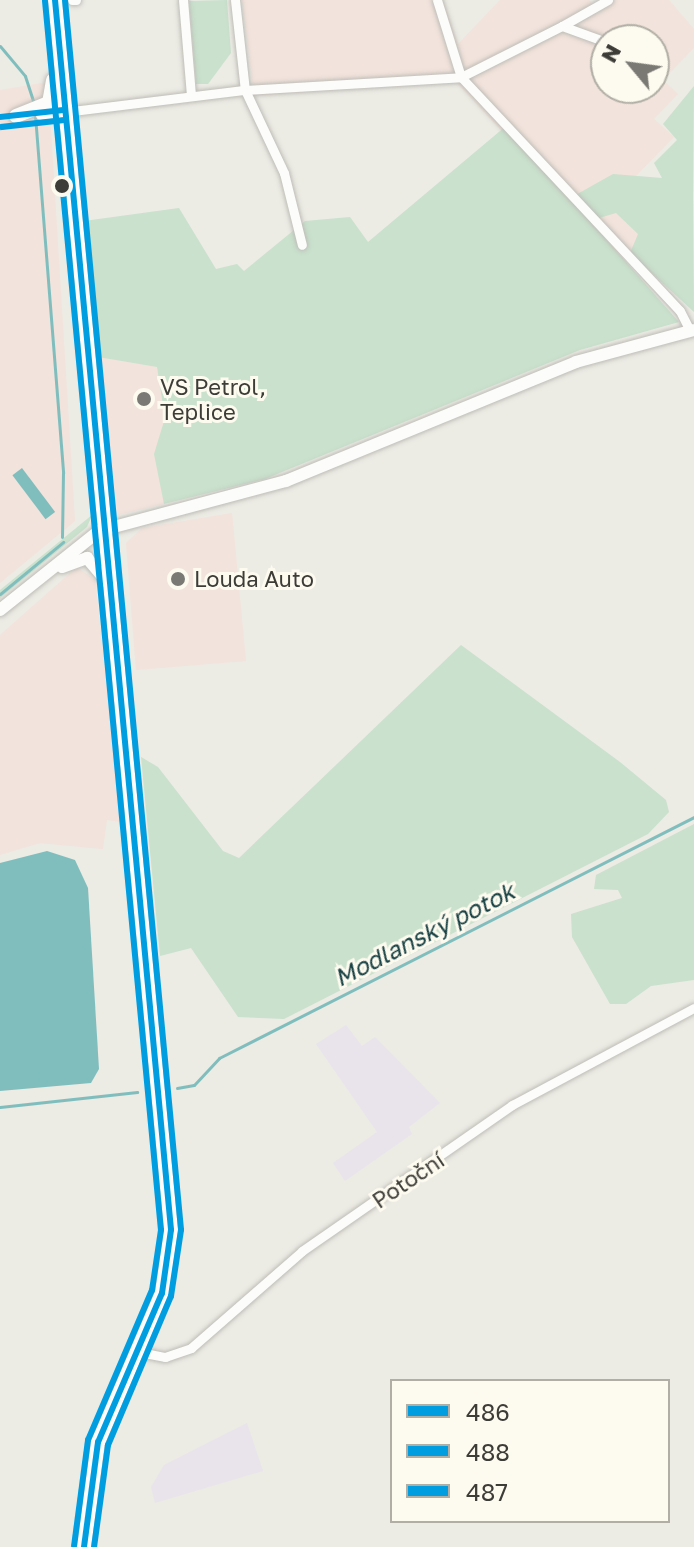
<!DOCTYPE html>
<meta charset="utf-8">
<style>
body{margin:0}
#map{position:relative;width:694px;height:1547px;overflow:hidden;background:#ecebe4;font-family:"Golos Text",sans-serif}
div>[style]{position:absolute}
.commercial>*{inset:0;background:#f2e3dc}
.industrial>*{inset:0;background:#e9e4ec}
.green>*{inset:0;background:#c9e1cd}
.water>*{inset:0;background:#80bebe;transform-origin:0 0}
.stream>*{height:3px;margin:-1.5px;padding:0 1.5px;transform-origin:1.5px;border-radius:1.5px;background:#80bebe}
.roads{filter:drop-shadow(0 0 2px #bebdb7) drop-shadow(0 0 2px #bebdb7)}
.street>*{height:9px;margin:-4.5px;padding:0 4.5px;transform-origin:4.5px;border-radius:4.5px;background:#fcfcfb}
.secondary>*{height:12px;margin:-6px;padding:0 6px;transform-origin:6px;border-radius:6px;background:#fcfcfb}
.primary>*{height:14px;margin:-7px;padding:0 7px;transform-origin:7px;border-radius:7px;background:#fcfcfb}
.bus-1>*{height:6px;margin:-3px;padding:0 3px;transform-origin:3px;border-radius:3px;background:#009ee0}
.bus-2>*{height:6px;margin:-3px;padding:0 3px;transform-origin:3px;border-radius:3px;background:#009ee0}
.bus-3>*{height:6px;margin:-3px;padding:0 3px;transform-origin:3px;border-radius:3px;background:#009ee0}
.dots>*{width:22px;height:22px;translate:-50% -50%;box-sizing:border-box;border:4px solid #fdfaef;border-radius:50%}
span{translate:-50% -50%;white-space:nowrap;text-align:center;line-height:1.15;-webkit-text-stroke:6px #fdfaef;paint-order:stroke}
.poi-label{font-size:22px;color:#3d3c37}
.left{translate:0 -50%;text-align:left}
.street-label{font-size:22px;color:#3d3c37}
.water-label{font-size:24px;color:#194244;font-style:italic}
.legend{position:absolute;left:390px;top:1379px;width:280px;height:144px;box-sizing:border-box;background:#fdfaef;border:2px solid #b0aea5;margin:0;padding:10px 14px;list-style:none;font-size:24px;color:#3d3c37}
.legend li{display:flex;align-items:center;gap:16px;height:40px}
.legend b{width:40px;border:2px solid #b0aea5}
.north{position:absolute;left:590px;top:24px;width:80px;height:80px;box-sizing:border-box;background:#fdfaef;border:2px solid #b0aea5;border-radius:50%;rotate:299deg;font-size:22px;font-weight:700;line-height:32px;text-align:center;color:#3d3c37}
.north::after{content:'';display:block;margin:auto;width:28px;height:36px;background:#7a7974;clip-path:polygon(50% 0,100% 100%,50% 72%,0 100%)}
</style>
<div id="map">
<div class="commercial">
<i style="clip-path:polygon(evenodd,242px 0,443px 0,458px 44px,500px 0,590px 0,598px 13px,615px 0,669px 0,694px 29px,694px 48px,663px 80px,678px 94px,654px 119px,674px 137px,632px 180px,666px 214px,624px 262px,455px 81px,254px 96px,242px 0,606px 40px,654px 40px,654px 88px,606px 88px,606px 40px)"></i>
<i style="clip-path:polygon(48px 82px,75px 521px,0 583px,0 90px)"></i>
<i style="clip-path:polygon(98px 357px,157px 367px,165px 418px,164px 504px,118px 515px)"></i>
<i style="clip-path:polygon(232px 513px,246px 661px,136px 670px,126px 543px,142px 528px)"></i>
<i style="clip-path:polygon(77px 567px,95px 580px,122px 822px,107px 820px,103px 849px,40px 843px,0 855px,0 635px)"></i>
</div>
<div class="industrial">
<i style="clip-path:polygon(346px 1025px,362px 1046px,375px 1037px,440px 1103px,409px 1127px,412px 1134px,345px 1181px,333px 1163px,377px 1132px,316px 1044px)"></i>
<i style="clip-path:polygon(247px 1423px,263px 1471px,155px 1503px,151px 1487px,164px 1465px)"></i>
</div>
<div class="green">
<i style="clip-path:polygon(227px 0,231px 53px,208px 84px,196px 84px,189px 1px)"></i>
<i style="clip-path:polygon(694px 86px,693px 196px,694px 312px,630px 253px,638px 234px,616px 213px,596px 219px,572px 197px,613px 174px,662px 178px,654px 163px,677px 140px,663px 124px)"></i>
<i style="clip-path:polygon(506px 126px,679px 322px,580px 350px,265px 479px,164px 504px,154px 454px,165px 418px,157px 367px,98px 357px,84px 221px,179px 208px,216px 269px,237px 264px,244px 271px,305px 221px,350px 217px,368px 242px)"></i>
<i style="clip-path:polygon(92px 515px,87px 527px,0 598px,0 590px)"></i>
<i style="clip-path:polygon(461px 645px,620px 762px,666px 800px,669px 812px,648px 834px,284px 1019px,238px 1017px,191px 948px,160px 956px,141px 757px,158px 767px,223px 851px,239px 858px)"></i>
<i style="clip-path:polygon(694px 824px,694px 980px,651px 986px,626px 1004px,610px 1004px,572px 937px,571px 914px,622px 898px,618px 890px,594px 889px,596px 875px)"></i>
</div>
<div class="water">
<i style="left:22px;top:468px;width:55px;height:12px;rotate:53deg"></i>
<i style="clip-path:polygon(47px 851px,75px 860px,88px 888px,99px 1069px,91px 1083px,0 1091px,0 863px)"></i>
</div>
<div class="stream">
<i style="left:0;top:46px;width:39px;rotate:50deg"></i>
<i style="left:25px;top:76px;width:29px;rotate:72deg"></i>
<i style="left:35px;top:115px;width:359px;rotate:85.5deg"></i>
<i style="left:63px;top:473px;width:64px;rotate:90.9deg"></i>
<i style="left:0;top:594px;width:82px;rotate:-39.5deg"></i>
<i style="left:177px;top:1088px;width:17px;rotate:-10deg"></i>
<i style="left:194px;top:1085px;width:37px;rotate:-47deg"></i>
<i style="left:219px;top:1058px;width:533px;rotate:-26.9deg"></i>
<i style="left:0;top:1107px;width:138px;rotate:-6.2deg"></i>
</div>
<div class="roads">
<div class="street">
<i style="left:72px;top:0;width:4px"></i>
<i style="left:183px;top:0;width:95px;rotate:85.2deg"></i>
<i style="left:235px;top:0;width:91px;rotate:83.7deg"></i>
<i style="left:245px;top:90px;width:92px;rotate:64.8deg"></i>
<i style="left:284px;top:173px;width:74px;rotate:76deg"></i>
<i style="left:437px;top:0;width:81px;rotate:72.7deg"></i>
<i style="left:461px;top:77px;width:320px;rotate:46.9deg"></i>
<i style="left:680px;top:311px;width:22px;rotate:63deg"></i>
<i style="left:562px;top:26px;width:53px;rotate:-29.5deg"></i>
<i style="left:654px;top:47px;width:4px;rotate:14deg"></i>
<i style="left:40px;top:115px;width:207px;rotate:-7deg"></i>
<i style="left:245px;top:90px;width:216px;rotate:-3.4deg"></i>
<i style="left:461px;top:77px;width:113px;rotate:-26.8deg"></i>
<i style="left:562px;top:26px;width:47px;rotate:20deg"></i>
<i style="left:134px;top:1351px;width:32px;rotate:11deg"></i>
<i style="left:165px;top:1357px;width:28px;rotate:-19deg"></i>
<i style="left:191px;top:1348px;width:147px;rotate:-41.1deg"></i>
<i style="left:302px;top:1251px;width:256px;rotate:-34.8deg"></i>
<i style="left:512px;top:1105px;width:206px;rotate:-28.1deg"></i>
</div>
<div class="secondary">
<i style="left:62px;top:567px;width:27px;rotate:-20deg"></i>
<i style="left:87px;top:558px;width:31px;rotate:50deg"></i>
<i style="left:0;top:610px;width:127px;rotate:-38.6deg"></i>
<i style="left:99px;top:531px;width:194px;rotate:-15deg"></i>
<i style="left:286px;top:481px;width:313px;rotate:-22.3deg"></i>
<i style="left:576px;top:362px;width:122px;rotate:-15.2deg"></i>
</div>
<div class="primary">
<i style="left:55px;top:0;width:1235px;rotate:84.61deg"></i>
<i style="left:171px;top:1230px;width:64px;rotate:98.1deg"></i>
<i style="left:162px;top:1293px;width:162px;rotate:113.2deg"></i>
<i style="left:98px;top:1442px;width:106px;rotate:97.6deg"></i>
<i style="left:16px;top:116px;width:35px;rotate:-22deg"></i>
<i style="left:49px;top:103px;width:23px;rotate:-80deg"></i>
</div>
</div>
<div class="bus-1">
<i style="left:55px;top:0;width:1235px;rotate:84.61deg"></i>
<i style="left:171px;top:1230px;width:64px;rotate:98.1deg"></i>
<i style="left:162px;top:1293px;width:162px;rotate:113.2deg"></i>
<i style="left:98px;top:1442px;width:106px;rotate:97.6deg"></i>
<i style="left:0;top:117px;width:63px;rotate:-6.3deg"></i>
</div>
<div class="bus-2">
<i style="left:45px;top:1px;width:1234px;rotate:84.61deg"></i>
<i style="left:161px;top:1230px;width:61px;rotate:98.5deg"></i>
<i style="left:152px;top:1290px;width:163px;rotate:113.1deg"></i>
<i style="left:88px;top:1440px;width:107px;rotate:97.5deg"></i>
<i style="left:1px;top:127px;width:63px;rotate:-6.3deg"></i>
</div>
<div class="bus-3">
<i style="left:65px;top:0;width:1235px;rotate:84.61deg"></i>
<i style="left:181px;top:1230px;width:67px;rotate:98.6deg"></i>
<i style="left:171px;top:1296px;width:162px;rotate:112.9deg"></i>
<i style="left:108px;top:1445px;width:103px;rotate:97.8deg"></i>
</div>
<div class="dots">
<i style="left:62px;top:186px;background:#3d3c37"></i>
<i style="left:144px;top:399px;background:#7a7974"></i>
<i style="left:178px;top:579px;background:#7a7974"></i>
</div>
<div class="poi-label">
<span class="left" style="left:160px;top:399px">VS Petrol,<br>Teplice</span>
<span class="left" style="left:194px;top:579px">Louda Auto</span>
</div>
<div class="street-label">
<span style="left:408px;top:1180px;rotate:-34deg">Potoční</span>
</div>
<div class="water-label">
<span style="left:424px;top:934px;rotate:-27deg">Modlanský potok</span>
</div>
<ul class="legend">
<li><b style="height:10px;background:#009ee0"></b>486</li>
<li><b style="height:10px;background:#009ee0"></b>488</li>
<li><b style="height:10px;background:#009ee0"></b>487</li>
</ul>
<div class="north">N</div>
</div>
